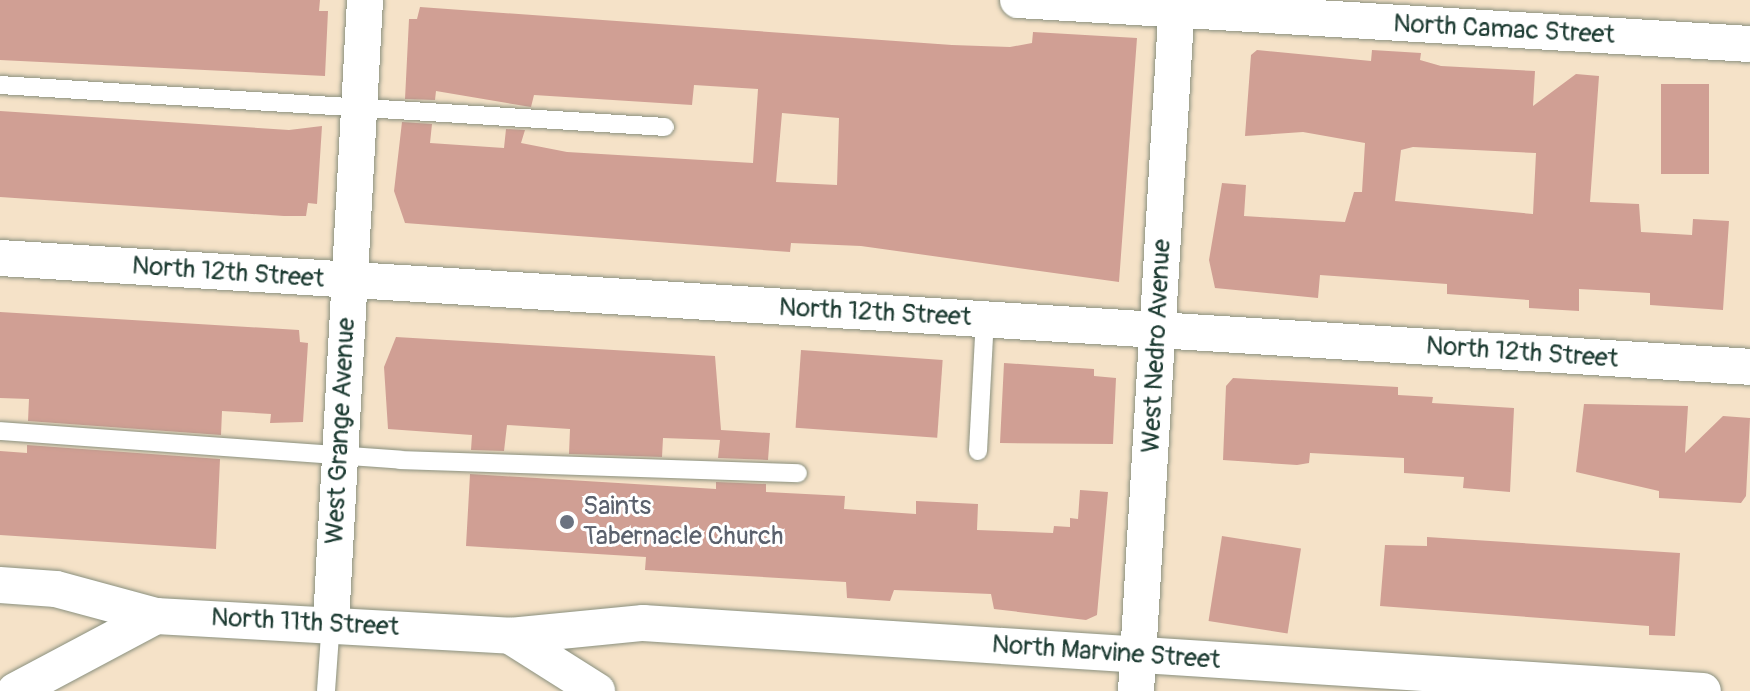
<!DOCTYPE html>
<style>
body{margin:0}
#map{position:relative;width:1750px;height:691px;overflow:hidden;background:#f5e2c8;font-family:Pangolin,sans-serif}
div>[style]{position:absolute}
.building>*{inset:0;background:#d09f94;transform-origin:0 0}
.roads{filter:drop-shadow(0 0 2px #8a907e) drop-shadow(0 0 2px #8a907e)}
.lane>*{height:18px;margin:-9px;padding:0 9px;transform-origin:9px;border-radius:9px;background:#fff}
.street>*{height:36px;margin:-18px;padding:0 18px;transform-origin:18px;border-radius:18px;background:#fff}
.dots>*{width:22px;height:22px;translate:-50% -50%;box-sizing:border-box;border:4px solid #fff;border-radius:50%}
span{translate:-50% -50%;white-space:nowrap;text-align:center;line-height:1.15;-webkit-text-stroke:6px #fff;paint-order:stroke}
.street-label{font-size:26px;color:#1f3d34}
.worship-label{font-size:26px;color:#5b616d}
.left{translate:0 -50%;text-align:left}
</style>
<div id="map">
<div class="building">
<i style="clip-path:polygon(0 0,320px 0,319px 11px,328px 11px,325px 76px,0 60px)"></i>
<i style="clip-path:polygon(evenodd,420px 7px,952px 45px,1010px 47px,1032px 43px,1033px 32px,1137px 38px,1119px 282px,861px 246px,791px 243px,790px 252px,405px 223px,394px 191px,402px 122px,432px 124px,430px 143px,504px 148px,506px 129px,525px 130px,521px 143px,567px 152px,753px 163px,758px 89px,694px 85px,692px 105px,534px 95px,531px 107px,436px 91px,435px 100px,405px 99px,409px 19px,417px 19px,420px 7px,782px 113px,839px 118px,837px 185px,776px 182px,782px 113px)"></i>
<i style="clip-path:polygon(evenodd,1257px 50px,1371px 61px,1372px 50px,1421px 53px,1420px 60px,1441px 66px,1535px 71px,1533px 106px,1576px 74px,1599px 76px,1590px 202px,1639px 204px,1641px 232px,1692px 235px,1693px 219px,1729px 221px,1723px 310px,1650px 305px,1650px 293px,1579px 289px,1579px 311px,1529px 308px,1529px 300px,1447px 294px,1447px 284px,1320px 275px,1318px 298px,1215px 288px,1209px 260px,1222px 183px,1246px 185px,1244px 216px,1345px 222px,1354px 192px,1362px 192px,1365px 143px,1303px 132px,1245px 136px,1251px 55px,1257px 50px,1413px 147px,1536px 153px,1533px 214px,1395px 201px,1401px 150px,1413px 147px)"></i>
<i style="left:1661px;top:84px;width:48px;height:90px"></i>
<i style="clip-path:polygon(0 111px,289px 130px,322px 126px,317px 204px,308px 203px,306px 216px,284px 216px,0 197px)"></i>
<i style="clip-path:polygon(0 312px,299px 330px,300px 342px,308px 343px,303px 422px,270px 423px,271px 414px,222px 411px,221px 435px,28px 421px,29px 399px,0 398px)"></i>
<i style="clip-path:polygon(396px 337px,715px 356px,721px 430px,770px 433px,768px 460px,718px 458px,720px 440px,663px 438px,662px 457px,569px 454px,570px 429px,507px 425px,504px 451px,471px 450px,472px 435px,388px 429px,384px 367px)"></i>
<i style="left:801px;top:350px;width:142px;height:78px;rotate:4deg"></i>
<i style="clip-path:polygon(1004px 363px,1094px 369px,1094px 376px,1116px 378px,1113px 444px,1000px 443px)"></i>
<i style="clip-path:polygon(1233px 378px,1398px 387px,1398px 395px,1433px 397px,1432px 403px,1514px 408px,1510px 492px,1463px 488px,1464px 477px,1404px 473px,1404px 458px,1310px 453px,1309px 463px,1297px 465px,1223px 460px,1226px 386px)"></i>
<i style="clip-path:polygon(1584px 404px,1688px 406px,1685px 453px,1723px 416px,1750px 418px,1746px 496px,1741px 503px,1659px 498px,1659px 491px,1576px 472px)"></i>
<i style="clip-path:polygon(27px 445px,220px 459px,216px 549px,0 535px,0 451px,27px 453px)"></i>
<i style="clip-path:polygon(470px 474px,716px 489px,716px 482px,766px 484px,766px 492px,845px 496px,844px 509px,916px 514px,916px 501px,978px 504px,977px 530px,1053px 533px,1054px 526px,1070px 527px,1070px 518px,1078px 519px,1080px 490px,1108px 492px,1097px 615px,1086px 620px,994px 609px,991px 594px,894px 590px,890px 601px,847px 598px,846px 582px,645px 570px,646px 557px,466px 546px)"></i>
<i style="left:1222px;top:536px;width:80px;height:86px;rotate:9deg"></i>
<i style="clip-path:polygon(1427px 537px,1680px 553px,1675px 636px,1649px 635px,1649px 626px,1380px 606px,1385px 545px,1427px 546px)"></i>
</div>
<div class="roads">
<div class="lane">
<i style="left:0;top:85px;width:666px;rotate:3.61deg"></i>
<i style="left:0;top:431px;width:401px;rotate:4.1deg"></i>
<i style="left:400px;top:460px;width:398px;rotate:1.9deg"></i>
<i style="left:978px;top:451px;width:132px;rotate:-87deg"></i>
<i style="left:326px;top:691px;width:69px;rotate:-85.9deg"></i>
</div>
<div class="street">
<i style="left:1018px;top:0;width:733px;rotate:3.44deg"></i>
<i style="left:0;top:258px;width:1753px;rotate:3.56deg"></i>
<i style="left:0;top:585px;width:56px;rotate:4.1deg"></i>
<i style="left:56px;top:589px;width:104px;rotate:15.1deg"></i>
<i style="left:331px;top:622px;width:623px;rotate:-86.87deg"></i>
<i style="left:510px;top:636px;width:134px;rotate:-5.6deg"></i>
<i style="left:643px;top:623px;width:1062px;rotate:3.67deg"></i>
<i style="left:15px;top:691px;width:160px;rotate:-28deg"></i>
<i style="left:156px;top:616px;width:355px;rotate:3.2deg"></i>
<i style="left:510px;top:636px;width:103px;rotate:32.3deg"></i>
<i style="left:1136px;top:691px;width:692px;rotate:-86.6deg"></i>
</div>
</div>
<div class="dots">
<i style="left:567px;top:522px;background:#6b7280"></i>
</div>
<div class="street-label">
<span style="left:1504px;top:30px;rotate:3deg">North Camac Street</span>
<span style="left:228px;top:273px;rotate:4deg">North 12th Street</span>
<span style="left:875px;top:313px;rotate:3deg">North 12th Street</span>
<span style="left:1157px;top:346px;rotate:-87deg">West Nedro Avenue</span>
<span style="left:1522px;top:353px;rotate:4deg">North 12th Street</span>
<span style="left:341px;top:431px;rotate:-87deg">West Grange Avenue</span>
<span style="left:305px;top:623px;rotate:3deg">North 11th Street</span>
<span style="left:1106px;top:653px;rotate:4deg">North Marvine Street</span>
</div>
<div class="worship-label">
<span class="left" style="left:583px;top:522px">Saints<br>Tabernacle Church</span>
</div>
</div>
